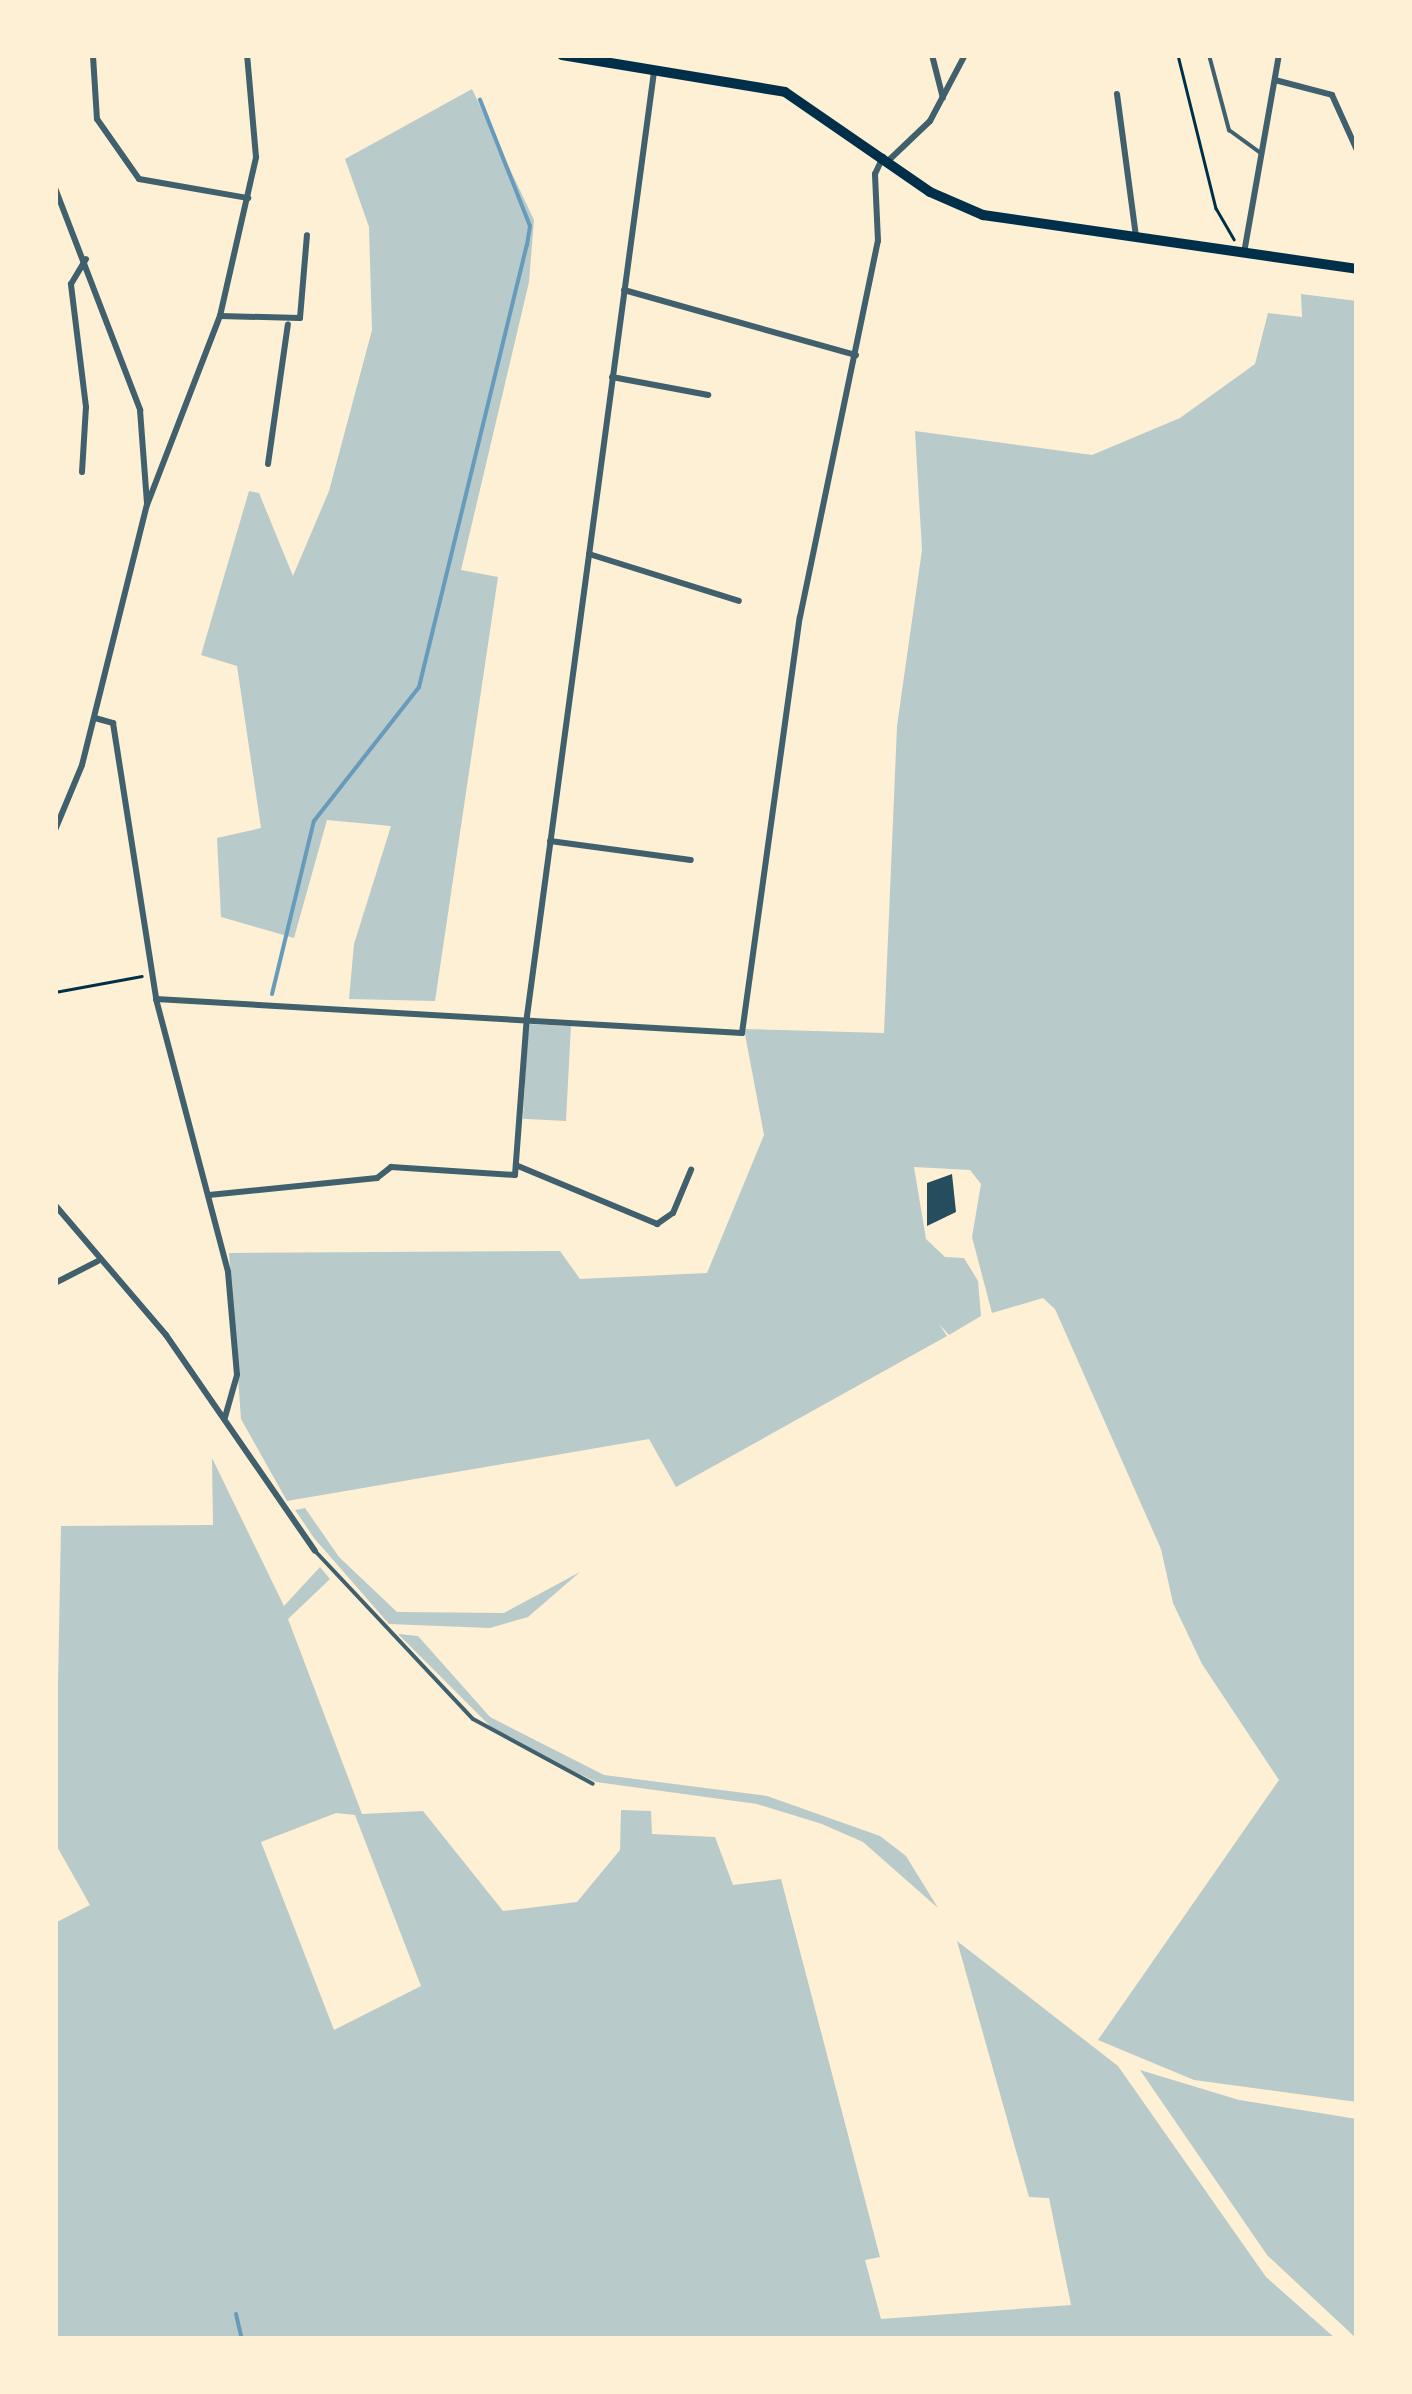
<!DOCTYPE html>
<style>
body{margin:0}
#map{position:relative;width:1412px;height:2394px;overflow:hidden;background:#fdf0d5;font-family:"Titillium Web",sans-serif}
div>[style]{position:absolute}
.green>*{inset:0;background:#b9caca;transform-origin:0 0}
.stream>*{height:4px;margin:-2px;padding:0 2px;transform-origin:2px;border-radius:2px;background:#669bbc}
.building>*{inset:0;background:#264d5e}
.path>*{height:2.5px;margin:-1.25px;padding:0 1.25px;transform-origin:1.25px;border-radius:1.25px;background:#003049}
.service>*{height:4px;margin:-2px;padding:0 2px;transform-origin:2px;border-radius:2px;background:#3f606c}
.minor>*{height:6px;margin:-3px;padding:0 3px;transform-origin:3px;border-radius:3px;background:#3f606c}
.secondary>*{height:10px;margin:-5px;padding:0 5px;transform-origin:5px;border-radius:5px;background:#003049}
span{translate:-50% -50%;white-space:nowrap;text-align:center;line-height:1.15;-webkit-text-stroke:8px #fdf0d5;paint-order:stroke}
.frame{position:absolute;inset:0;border:58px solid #fdf0d5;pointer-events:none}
</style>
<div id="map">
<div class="green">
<i style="clip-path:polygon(472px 89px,534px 220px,529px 282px,461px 570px,498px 577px,435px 1001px,349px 999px,354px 944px,391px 826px,327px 820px,294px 938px,221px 917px,217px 838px,261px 828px,237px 666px,201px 655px,249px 491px,259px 493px,293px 576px,329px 491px,372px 330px,369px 227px,345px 159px)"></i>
<i style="clip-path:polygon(1301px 294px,1357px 301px,1357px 2102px,1194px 2080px,1098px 2040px,1279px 1780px,1202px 1664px,1173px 1603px,1161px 1549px,1055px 1309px,1043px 1298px,992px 1313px,972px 1237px,981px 1184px,970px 1170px,914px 1167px,926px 1239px,945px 1257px,964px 1258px,978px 1281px,981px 1316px,949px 1335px,939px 1324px,947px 1336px,676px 1487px,649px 1439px,287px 1501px,241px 1419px,229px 1253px,560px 1251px,580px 1279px,707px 1273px,764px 1135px,744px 1029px,884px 1033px,897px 726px,922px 550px,915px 431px,1092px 455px,1180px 418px,1255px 364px,1268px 313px,1302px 317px)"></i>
<i style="left:528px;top:1024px;width:43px;height:95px;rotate:3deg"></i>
<i style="clip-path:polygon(evenodd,212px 1458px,284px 1606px,320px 1567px,330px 1579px,288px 1619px,362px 1814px,423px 1811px,503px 1911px,577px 1902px,620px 1850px,621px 1810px,651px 1811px,652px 1834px,715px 1837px,733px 1885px,781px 1879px,880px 2257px,865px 2260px,881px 2319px,1071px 2305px,1049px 2198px,1029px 2197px,957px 1941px,1118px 2066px,1266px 2277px,1336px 2339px,55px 2339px,55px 1923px,90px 1905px,55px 1843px,61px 1526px,213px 1525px,212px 1458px,336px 1813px,355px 1815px,421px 1986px,334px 2030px,261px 1842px,336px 1813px)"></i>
<i style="clip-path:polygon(305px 1508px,339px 1557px,397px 1612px,504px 1613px,580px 1572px,528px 1617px,490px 1628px,389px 1624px,314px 1538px,295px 1510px)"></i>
<i style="clip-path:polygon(398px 1634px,418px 1636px,490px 1717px,604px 1775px,767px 1796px,880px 1836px,906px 1856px,938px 1908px,863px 1842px,822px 1824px,757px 1804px,596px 1782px,535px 1752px,491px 1727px)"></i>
<i style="clip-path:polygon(1140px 2070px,1239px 2100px,1357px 2119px,1357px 2339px,1267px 2255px)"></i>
</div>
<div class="stream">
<i style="left:272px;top:994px;width:178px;rotate:-76.4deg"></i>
<i style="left:314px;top:821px;width:170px;rotate:-51.9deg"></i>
<i style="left:419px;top:687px;width:455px;rotate:-76.3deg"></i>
<i style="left:527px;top:245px;width:19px;rotate:-81deg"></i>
<i style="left:530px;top:226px;width:136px;rotate:-111.6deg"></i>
<i style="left:236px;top:2314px;width:26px;rotate:77deg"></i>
</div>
<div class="building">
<i style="clip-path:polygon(952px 1174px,956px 1212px,927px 1226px,927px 1183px)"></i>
</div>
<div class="path">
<i style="left:1178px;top:55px;width:158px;rotate:76.1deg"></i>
<i style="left:1216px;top:208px;width:36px;rotate:60deg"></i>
<i style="left:55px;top:992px;width:88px;rotate:-10.4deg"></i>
</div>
<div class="service">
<i style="left:1209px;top:55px;width:78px;rotate:75.1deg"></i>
<i style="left:1229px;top:130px;width:41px;rotate:36deg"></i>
<i style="left:316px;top:1552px;width:229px;rotate:46.8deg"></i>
<i style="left:473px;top:1719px;width:136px;rotate:28.4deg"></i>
</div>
<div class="minor">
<i style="left:932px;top:55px;width:44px;rotate:75.7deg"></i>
<i style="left:93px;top:56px;width:63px;rotate:86.4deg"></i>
<i style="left:97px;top:119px;width:73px;rotate:55deg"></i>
<i style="left:139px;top:179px;width:111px;rotate:9.9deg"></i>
<i style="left:1275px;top:80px;width:59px;rotate:14.7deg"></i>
<i style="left:1332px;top:95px;width:60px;rotate:65.6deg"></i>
<i style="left:1117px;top:94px;width:144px;rotate:82.4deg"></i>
<i style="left:888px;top:161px;width:58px;rotate:-43.6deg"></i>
<i style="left:930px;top:121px;width:75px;rotate:-62.1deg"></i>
<i style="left:55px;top:188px;width:238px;rotate:69deg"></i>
<i style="left:140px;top:410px;width:93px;rotate:85.7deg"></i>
<i style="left:1244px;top:253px;width:201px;rotate:-80deg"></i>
<i style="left:624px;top:290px;width:241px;rotate:15.7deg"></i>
<i style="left:220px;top:316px;width:80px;rotate:1.4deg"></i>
<i style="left:300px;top:318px;width:83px;rotate:-85.2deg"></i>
<i style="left:612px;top:377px;width:98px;rotate:10.6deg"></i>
<i style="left:268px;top:464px;width:141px;rotate:-81.9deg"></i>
<i style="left:82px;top:472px;width:65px;rotate:-86.5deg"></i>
<i style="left:86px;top:407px;width:124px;rotate:-97deg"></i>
<i style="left:71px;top:284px;width:29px;rotate:-59deg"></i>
<i style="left:589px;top:554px;width:157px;rotate:17.4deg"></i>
<i style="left:95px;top:718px;width:19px;rotate:16deg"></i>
<i style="left:113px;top:723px;width:279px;rotate:81.1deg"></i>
<i style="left:156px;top:999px;width:282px;rotate:75.2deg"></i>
<i style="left:228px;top:1272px;width:103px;rotate:85deg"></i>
<i style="left:237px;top:1375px;width:44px;rotate:105.9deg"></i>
<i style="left:55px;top:830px;width:70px;rotate:-67.4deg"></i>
<i style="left:82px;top:765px;width:268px;rotate:-76deg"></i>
<i style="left:147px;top:505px;width:203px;rotate:-68.9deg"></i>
<i style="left:220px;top:316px;width:163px;rotate:-77.2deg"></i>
<i style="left:256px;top:157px;width:102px;rotate:-95deg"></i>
<i style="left:550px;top:841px;width:142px;rotate:7.7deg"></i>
<i style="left:156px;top:999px;width:587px;rotate:3.32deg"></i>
<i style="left:742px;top:1033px;width:420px;rotate:-82.1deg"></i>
<i style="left:800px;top:617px;width:384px;rotate:-78.3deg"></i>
<i style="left:878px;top:241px;width:67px;rotate:-92.6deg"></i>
<i style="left:875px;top:174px;width:19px;rotate:-65deg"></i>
<i style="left:518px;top:1166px;width:151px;rotate:22.6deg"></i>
<i style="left:657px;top:1224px;width:19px;rotate:-35deg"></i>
<i style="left:673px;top:1213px;width:47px;rotate:-67.3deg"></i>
<i style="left:209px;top:1195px;width:169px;rotate:-5.8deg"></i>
<i style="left:377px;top:1178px;width:18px;rotate:-38deg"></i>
<i style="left:391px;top:1167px;width:124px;rotate:3.7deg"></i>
<i style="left:515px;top:1175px;width:159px;rotate:-85.7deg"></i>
<i style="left:527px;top:1016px;width:953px;rotate:-82.34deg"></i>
<i style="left:55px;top:1205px;width:171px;rotate:49.5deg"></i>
<i style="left:166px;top:1335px;width:262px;rotate:55.4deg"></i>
<i style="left:55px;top:1283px;width:48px;rotate:-27.1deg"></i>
</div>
<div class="secondary">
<i style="left:562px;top:55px;width:226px;rotate:9.4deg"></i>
<i style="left:785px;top:92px;width:176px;rotate:34.6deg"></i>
<i style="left:930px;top:192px;width:58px;rotate:23.5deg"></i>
<i style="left:983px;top:215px;width:378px;rotate:8.2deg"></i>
</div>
<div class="frame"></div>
</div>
